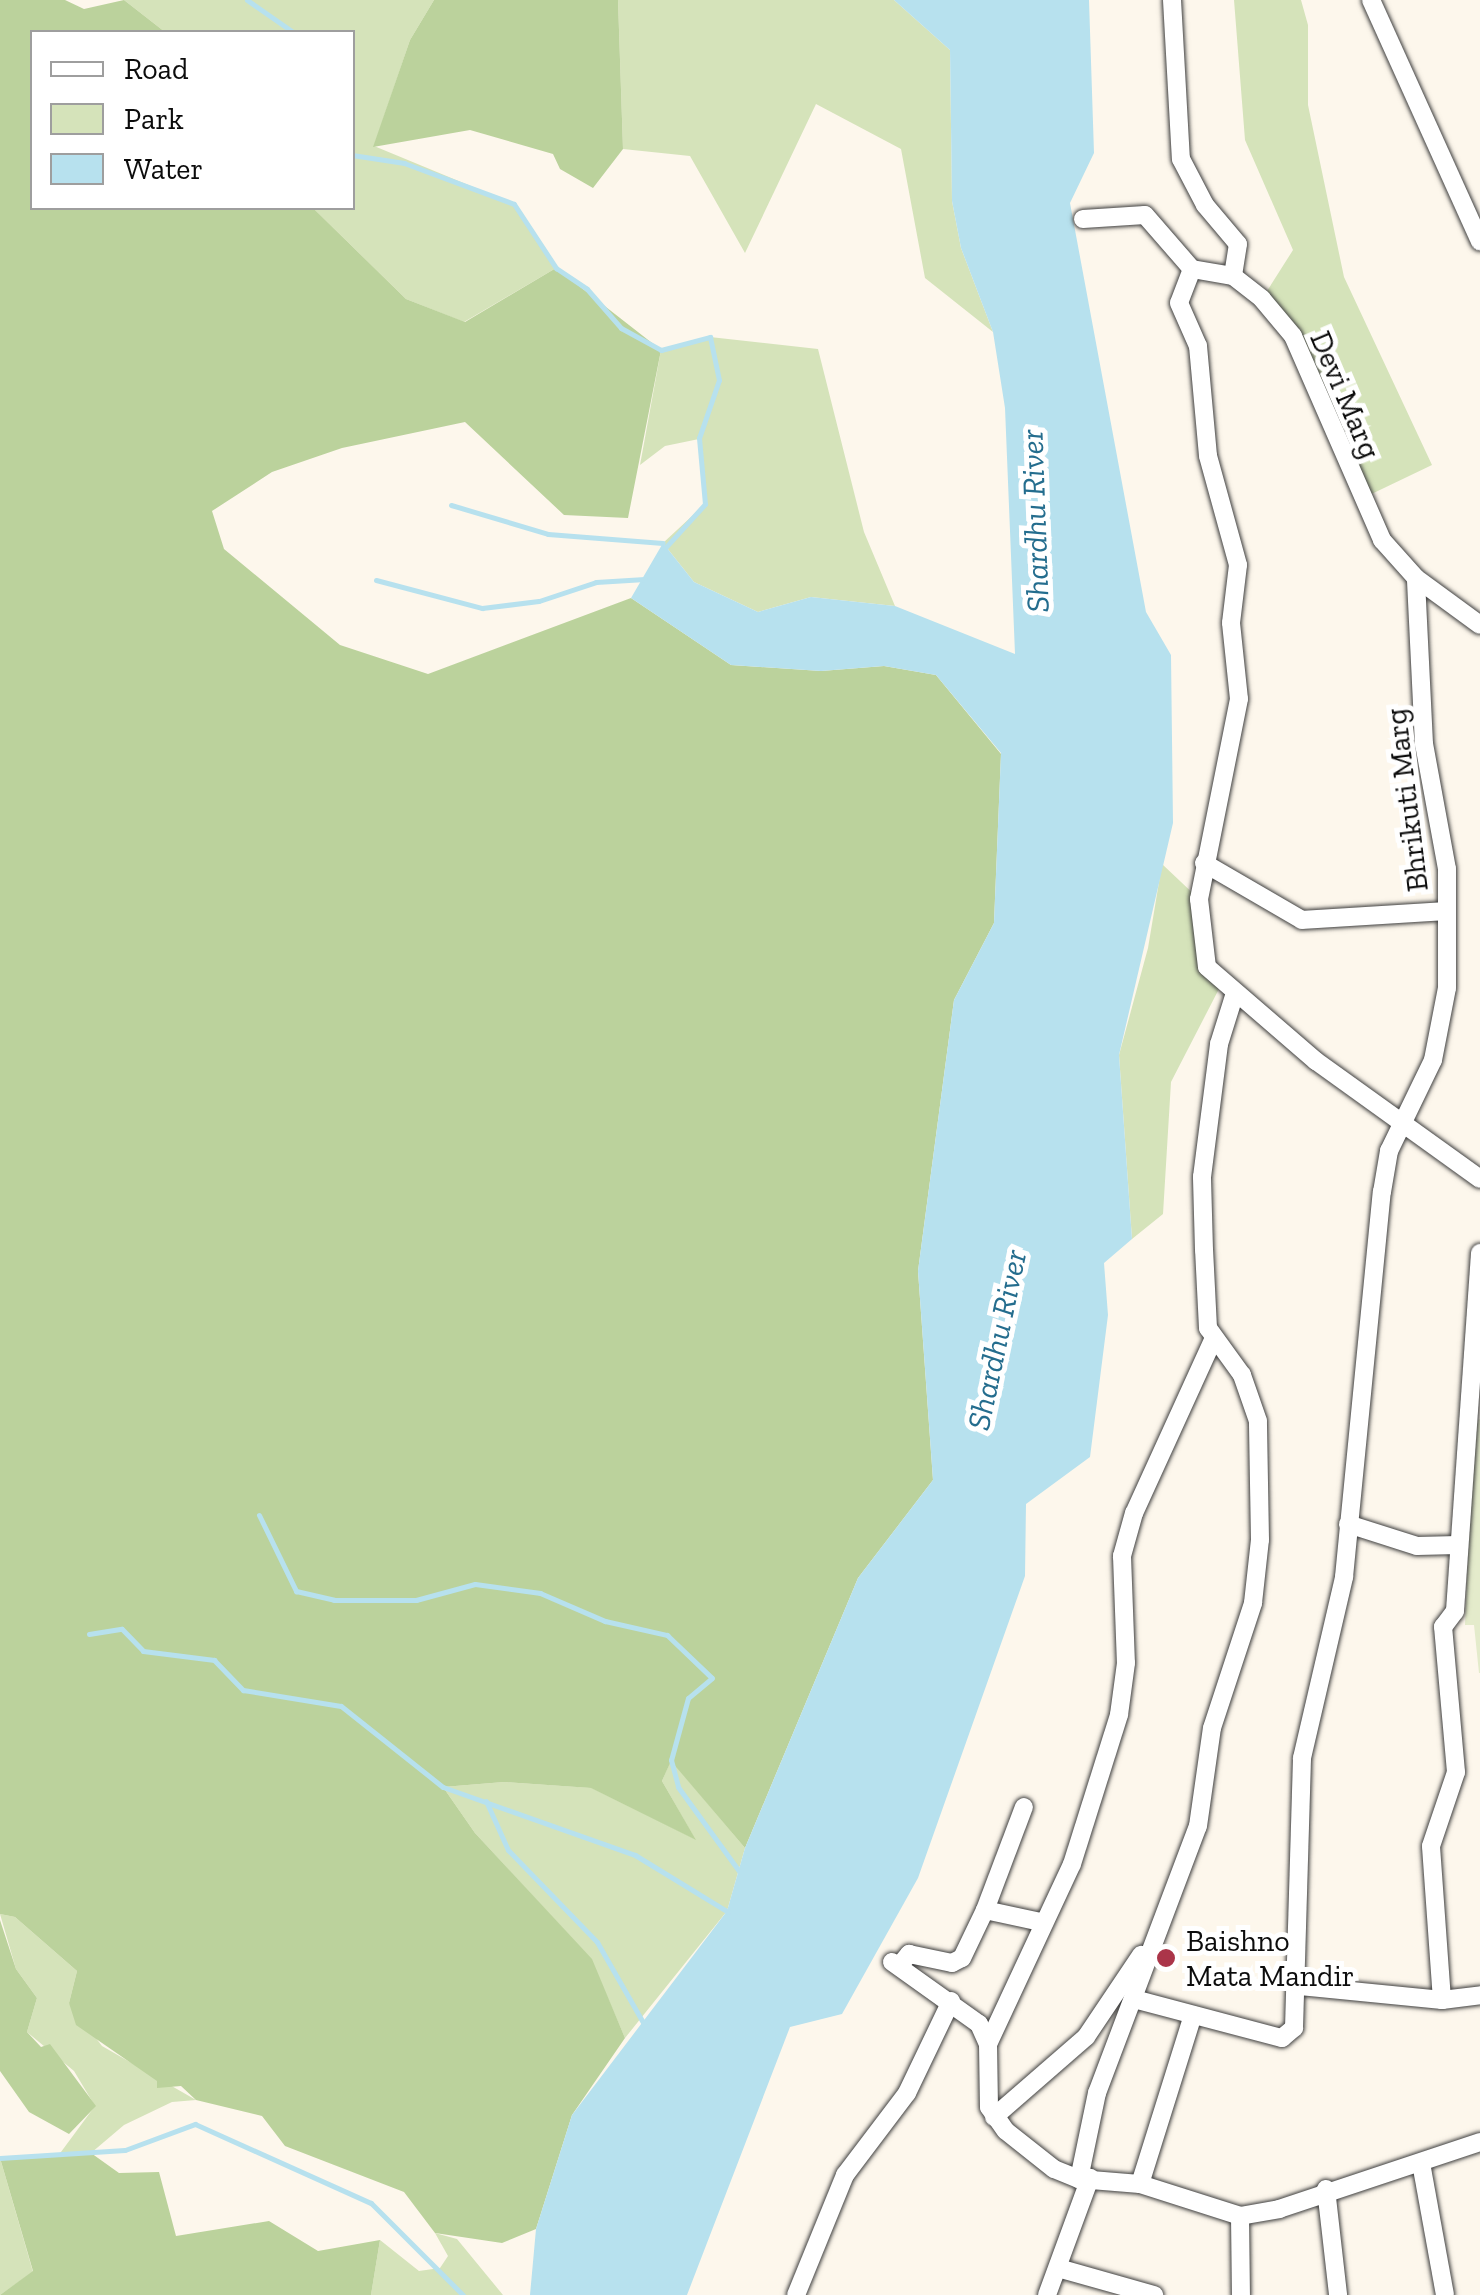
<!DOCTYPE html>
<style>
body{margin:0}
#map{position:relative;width:1480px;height:2295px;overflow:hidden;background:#fdf7ec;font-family:"Zilla Slab",serif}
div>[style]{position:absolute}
.green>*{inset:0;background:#d5e3ba}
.forest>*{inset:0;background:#bbd29c}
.pitch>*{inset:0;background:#e4ebcb}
.water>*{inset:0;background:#b7e1ee}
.stream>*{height:5px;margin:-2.5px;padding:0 2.5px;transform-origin:2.5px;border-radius:2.5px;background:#b7e1ee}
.roads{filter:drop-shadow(0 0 2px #3f3f3f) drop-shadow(0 0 2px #3f3f3f)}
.street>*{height:18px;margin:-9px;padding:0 9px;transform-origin:9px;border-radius:9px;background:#fff}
.dots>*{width:28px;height:28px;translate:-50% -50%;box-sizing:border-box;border:5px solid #fff;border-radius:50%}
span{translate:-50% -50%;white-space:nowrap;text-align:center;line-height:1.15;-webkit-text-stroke:10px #fff;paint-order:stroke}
.street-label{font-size:30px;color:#0c0c0c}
.poi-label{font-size:30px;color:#0c0c0c}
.left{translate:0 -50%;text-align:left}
.water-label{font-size:32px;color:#246d8e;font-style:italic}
.legend{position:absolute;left:30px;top:30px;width:325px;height:180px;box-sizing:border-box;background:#fff;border:2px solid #9e9e9e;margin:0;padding:12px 18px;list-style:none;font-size:30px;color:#0c0c0c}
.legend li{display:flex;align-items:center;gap:20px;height:50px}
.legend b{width:50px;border:2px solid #9e9e9e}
</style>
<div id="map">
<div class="green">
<i style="clip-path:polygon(124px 0,434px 0,410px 40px,374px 146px,514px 204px,556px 268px,464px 322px,406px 299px,313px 208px,352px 208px,352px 32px,165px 32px)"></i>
<i style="clip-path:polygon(618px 0,894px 0,950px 50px,952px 201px,961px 248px,993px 332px,925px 278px,901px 149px,816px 104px,745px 253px,690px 156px,623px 149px)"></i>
<i style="clip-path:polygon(1234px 0,1301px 0,1308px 25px,1308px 105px,1344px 277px,1432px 465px,1359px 500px,1317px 392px,1262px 299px,1293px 250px,1245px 140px)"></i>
<i style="clip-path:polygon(710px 337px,818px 349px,864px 532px,895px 606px,811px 597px,758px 612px,694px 582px,663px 543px,705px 504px,699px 439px,665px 446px,640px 465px,661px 350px)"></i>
<i style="clip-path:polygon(1162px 864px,1199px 899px,1221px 985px,1171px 1082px,1163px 1214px,1132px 1239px,1119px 1055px,1148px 948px)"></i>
<i style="clip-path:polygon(671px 1760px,745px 1848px,727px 1911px,625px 2038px,591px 1959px,475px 1833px,443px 1787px,504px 1782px,592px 1788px,695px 1839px,662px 1781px)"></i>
<i style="clip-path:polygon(0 1914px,15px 1917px,77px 1971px,69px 2003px,102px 2046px,196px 2100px,172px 2102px,124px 2125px,91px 2153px,58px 2156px,95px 2106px,74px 2071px,27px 2032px,37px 1998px,16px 1969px)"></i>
<i style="clip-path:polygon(0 2158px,33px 2272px,0 2295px)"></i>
<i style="clip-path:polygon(435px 2233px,457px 2239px,503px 2295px,371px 2295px,380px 2240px,419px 2271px,440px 2268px,448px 2256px)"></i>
</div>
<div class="forest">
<i style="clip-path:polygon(0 0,65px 0,84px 9px,124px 0,165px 32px,32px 32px,32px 208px,313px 208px,406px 299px,465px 322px,556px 268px,661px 350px,628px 518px,564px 515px,465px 422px,342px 448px,272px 472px,212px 511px,224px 549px,340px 645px,428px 674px,631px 598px,731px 665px,821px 671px,884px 666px,936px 675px,1001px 754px,994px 923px,954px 1000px,918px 1271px,933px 1480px,858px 1578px,745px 1848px,671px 1761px,662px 1781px,696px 1840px,591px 1788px,504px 1782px,443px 1787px,475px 1833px,592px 1959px,625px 2038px,572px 2115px,536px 2229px,502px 2243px,435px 2233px,404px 2192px,285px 2146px,262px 2116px,196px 2100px,181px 2086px,157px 2088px,157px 2081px,76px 2025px,69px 2003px,77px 1971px,15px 1917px,0 1914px)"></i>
<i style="clip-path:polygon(434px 0,618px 0,623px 149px,593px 188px,560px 169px,553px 154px,470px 130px,373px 147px,410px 40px)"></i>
<i style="clip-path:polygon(0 1920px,16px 1969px,37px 1998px,27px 2032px,41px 2047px,50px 2044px,96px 2106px,69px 2134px,29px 2112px,0 2071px)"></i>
<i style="clip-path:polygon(91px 2153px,119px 2173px,159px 2172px,176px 2236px,269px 2221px,318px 2251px,380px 2240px,371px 2295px,0 2295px,33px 2271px,0 2158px)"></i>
</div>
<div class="pitch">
<i style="clip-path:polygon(1480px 1419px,1480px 1673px,1479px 1673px,1474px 1625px,1465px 1625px,1474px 1422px)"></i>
</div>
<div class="water">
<i style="clip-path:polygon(894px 0,1089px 0,1094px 153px,1070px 203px,1146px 612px,1171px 655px,1173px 823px,1119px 1055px,1132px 1239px,1104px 1263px,1108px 1315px,1090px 1457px,1026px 1504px,1025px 1576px,918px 1878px,842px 2014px,790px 2027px,687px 2295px,530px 2295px,536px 2229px,572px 2115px,727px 1911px,745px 1848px,858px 1578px,933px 1480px,918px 1271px,954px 1000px,994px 923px,1001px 753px,936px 675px,884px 666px,821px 671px,731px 665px,631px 598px,663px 543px,694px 582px,758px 612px,811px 597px,895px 606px,1015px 654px,1005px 408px,993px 332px,961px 248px,952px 201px,950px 50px)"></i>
</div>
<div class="stream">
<i style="left:247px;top:0;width:56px;rotate:34.8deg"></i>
<i style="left:352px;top:155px;width:53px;rotate:8.7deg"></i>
<i style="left:404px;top:163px;width:117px;rotate:20.4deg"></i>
<i style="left:514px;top:204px;width:77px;rotate:56.7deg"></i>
<i style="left:556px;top:268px;width:37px;rotate:34deg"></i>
<i style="left:587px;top:289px;width:52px;rotate:48.9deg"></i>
<i style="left:621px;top:328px;width:46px;rotate:28.8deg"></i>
<i style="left:661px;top:350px;width:51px;rotate:-14.9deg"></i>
<i style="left:710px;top:337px;width:44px;rotate:78.2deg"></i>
<i style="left:719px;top:380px;width:61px;rotate:109deg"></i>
<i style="left:699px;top:438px;width:66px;rotate:84.8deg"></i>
<i style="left:705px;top:504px;width:59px;rotate:132.3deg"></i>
<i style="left:451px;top:505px;width:101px;rotate:16.6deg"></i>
<i style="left:548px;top:534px;width:115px;rotate:4.5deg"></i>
<i style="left:376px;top:580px;width:110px;rotate:14.8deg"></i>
<i style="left:482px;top:608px;width:57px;rotate:-7deg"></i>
<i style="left:539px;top:601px;width:60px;rotate:-18.4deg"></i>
<i style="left:596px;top:582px;width:49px;rotate:-3.5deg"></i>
<i style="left:259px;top:1515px;width:85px;rotate:64deg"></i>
<i style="left:296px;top:1591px;width:39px;rotate:13deg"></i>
<i style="left:334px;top:1600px;width:82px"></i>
<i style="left:416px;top:1600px;width:61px;rotate:-15.2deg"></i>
<i style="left:475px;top:1584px;width:66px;rotate:7.9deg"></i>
<i style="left:540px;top:1593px;width:71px;rotate:23.3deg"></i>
<i style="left:605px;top:1621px;width:64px;rotate:12.7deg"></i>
<i style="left:667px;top:1635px;width:62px;rotate:43.7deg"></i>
<i style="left:712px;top:1678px;width:31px;rotate:140deg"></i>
<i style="left:688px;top:1698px;width:64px;rotate:105.3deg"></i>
<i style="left:671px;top:1760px;width:28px;rotate:75deg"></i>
<i style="left:678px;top:1787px;width:109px;rotate:54deg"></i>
<i style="left:89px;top:1634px;width:33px;rotate:-9deg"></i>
<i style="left:122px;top:1629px;width:30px;rotate:46deg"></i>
<i style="left:143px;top:1651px;width:72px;rotate:7.2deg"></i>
<i style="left:214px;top:1660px;width:42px;rotate:46deg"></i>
<i style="left:243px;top:1690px;width:99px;rotate:9.3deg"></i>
<i style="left:341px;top:1706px;width:130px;rotate:38.5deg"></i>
<i style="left:443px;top:1787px;width:204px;rotate:19.5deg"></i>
<i style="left:635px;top:1855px;width:109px;rotate:31.5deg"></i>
<i style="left:486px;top:1801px;width:54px;rotate:65.8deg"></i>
<i style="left:508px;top:1850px;width:128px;rotate:45.9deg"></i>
<i style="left:597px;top:1942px;width:95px;rotate:60.2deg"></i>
<i style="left:0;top:2158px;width:125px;rotate:-3.7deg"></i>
<i style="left:125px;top:2150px;width:75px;rotate:-20.4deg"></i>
<i style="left:195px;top:2124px;width:193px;rotate:24.2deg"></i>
<i style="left:371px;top:2203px;width:130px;rotate:45deg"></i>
</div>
<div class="roads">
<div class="street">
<i style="left:1172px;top:0;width:159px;rotate:86.8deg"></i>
<i style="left:1181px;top:159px;width:52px;rotate:62.4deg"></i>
<i style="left:1205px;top:205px;width:51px;rotate:49.8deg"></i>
<i style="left:1238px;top:244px;width:32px;rotate:99deg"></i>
<i style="left:1371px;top:0;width:265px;rotate:65.7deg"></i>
<i style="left:1083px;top:219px;width:62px;rotate:-3.7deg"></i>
<i style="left:1145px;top:215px;width:72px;rotate:49deg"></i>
<i style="left:1192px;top:269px;width:42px;rotate:9.7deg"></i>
<i style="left:1233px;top:276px;width:37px;rotate:38deg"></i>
<i style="left:1262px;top:299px;width:48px;rotate:50deg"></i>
<i style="left:1293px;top:336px;width:223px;rotate:66.4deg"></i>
<i style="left:1382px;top:540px;width:51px;rotate:48.2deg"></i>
<i style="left:1416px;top:578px;width:79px;rotate:36.3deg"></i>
<i style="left:1192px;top:269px;width:36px;rotate:111deg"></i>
<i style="left:1179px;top:303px;width:47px;rotate:66.2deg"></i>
<i style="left:1198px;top:346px;width:110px;rotate:84.8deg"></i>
<i style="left:1208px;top:456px;width:113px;rotate:74.6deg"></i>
<i style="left:1238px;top:565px;width:58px;rotate:96.9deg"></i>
<i style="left:1231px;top:623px;width:76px;rotate:84deg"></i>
<i style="left:1239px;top:699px;width:204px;rotate:101.3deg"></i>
<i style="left:1199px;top:899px;width:68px;rotate:83.3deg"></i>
<i style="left:1207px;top:967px;width:144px;rotate:40.8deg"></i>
<i style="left:1316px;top:1061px;width:202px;rotate:35.7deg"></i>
<i style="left:1204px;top:863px;width:113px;rotate:30.2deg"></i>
<i style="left:1302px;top:920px;width:144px;rotate:-3.6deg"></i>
<i style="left:1213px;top:1340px;width:190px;rotate:114.5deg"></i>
<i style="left:1134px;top:1513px;width:45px;rotate:105.6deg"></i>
<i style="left:1122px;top:1556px;width:107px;rotate:87.9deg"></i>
<i style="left:1126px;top:1663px;width:52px;rotate:97.7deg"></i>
<i style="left:1119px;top:1715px;width:156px;rotate:107.5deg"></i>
<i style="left:1072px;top:1864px;width:199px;rotate:115deg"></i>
<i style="left:988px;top:2044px;width:63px;rotate:89.1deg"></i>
<i style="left:989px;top:2107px;width:29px;rotate:55deg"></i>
<i style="left:1006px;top:2131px;width:61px;rotate:38.4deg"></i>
<i style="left:1054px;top:2169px;width:27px;rotate:22deg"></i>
<i style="left:1079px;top:2179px;width:61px;rotate:4.7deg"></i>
<i style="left:1140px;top:2184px;width:105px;rotate:17.7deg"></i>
<i style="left:1240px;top:2216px;width:40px;rotate:-10deg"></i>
<i style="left:1279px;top:2209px;width:212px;rotate:-18.4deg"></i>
<i style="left:1348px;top:1524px;width:72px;rotate:17.7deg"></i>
<i style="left:1417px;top:1546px;width:41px;rotate:-1.4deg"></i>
<i style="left:985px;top:1910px;width:110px;rotate:-69.3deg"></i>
<i style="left:892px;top:1962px;width:107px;rotate:35.5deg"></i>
<i style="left:979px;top:2024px;width:22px;rotate:66deg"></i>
<i style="left:899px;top:1966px;width:16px;rotate:-50deg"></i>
<i style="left:909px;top:1954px;width:44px;rotate:11.8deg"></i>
<i style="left:952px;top:1963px;width:11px;rotate:-27deg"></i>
<i style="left:962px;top:1958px;width:53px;rotate:-64.4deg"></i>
<i style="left:985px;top:1910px;width:57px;rotate:12.1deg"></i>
<i style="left:1300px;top:1986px;width:143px;rotate:5.6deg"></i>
<i style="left:1442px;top:2000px;width:38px;rotate:-7deg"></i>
<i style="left:1134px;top:1999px;width:153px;rotate:14.8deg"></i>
<i style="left:1282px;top:2038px;width:16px;rotate:-40deg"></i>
<i style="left:1294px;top:2028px;width:270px;rotate:-88.3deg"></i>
<i style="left:1302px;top:1758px;width:186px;rotate:-76.9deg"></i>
<i style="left:1344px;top:1577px;width:387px;rotate:-84.4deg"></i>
<i style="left:1382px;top:1192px;width:42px;rotate:-80.3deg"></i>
<i style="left:1389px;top:1151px;width:101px;rotate:-64.2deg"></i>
<i style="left:1433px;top:1060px;width:73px;rotate:-79deg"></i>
<i style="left:1447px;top:988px;width:119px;rotate:-90deg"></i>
<i style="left:1447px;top:869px;width:127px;rotate:-100.4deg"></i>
<i style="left:1424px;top:744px;width:166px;rotate:-92.8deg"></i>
<i style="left:1442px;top:2000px;width:154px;rotate:-94.1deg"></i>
<i style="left:1431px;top:1846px;width:78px;rotate:-71.3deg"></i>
<i style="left:1456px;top:1772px;width:146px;rotate:-95.1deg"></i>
<i style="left:1443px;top:1627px;width:20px;rotate:-53deg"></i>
<i style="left:1455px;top:1611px;width:359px;rotate:-86deg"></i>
<i style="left:994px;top:2117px;width:122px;rotate:-41deg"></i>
<i style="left:1086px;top:2037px;width:99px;rotate:-56.1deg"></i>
<i style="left:1421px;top:2163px;width:134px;rotate:79.7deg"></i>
<i style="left:1079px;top:2179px;width:88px;rotate:-78.2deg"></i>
<i style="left:1097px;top:2093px;width:285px;rotate:-69.3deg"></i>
<i style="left:1198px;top:1826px;width:99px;rotate:-81.9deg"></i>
<i style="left:1212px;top:1728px;width:132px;rotate:-71.8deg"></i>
<i style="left:1253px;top:1603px;width:63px;rotate:-83.7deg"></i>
<i style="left:1260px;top:1540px;width:119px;rotate:-91deg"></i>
<i style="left:1258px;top:1421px;width:49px;rotate:-109.2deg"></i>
<i style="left:1242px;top:1375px;width:58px;rotate:-125.9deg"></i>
<i style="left:1208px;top:1328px;width:78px;rotate:-92.9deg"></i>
<i style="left:1204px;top:1250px;width:73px;rotate:-91.6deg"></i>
<i style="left:1202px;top:1177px;width:134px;rotate:-82.7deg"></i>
<i style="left:1219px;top:1044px;width:50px;rotate:-72.6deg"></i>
<i style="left:1140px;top:2184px;width:177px;rotate:-72.6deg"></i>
<i style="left:1326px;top:2189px;width:107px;rotate:83.5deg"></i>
<i style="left:1240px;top:2216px;width:79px;rotate:89.3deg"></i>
<i style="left:1058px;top:2268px;width:100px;rotate:15.7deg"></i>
<i style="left:796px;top:2295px;width:130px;rotate:-67.8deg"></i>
<i style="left:845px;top:2175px;width:103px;rotate:-52.9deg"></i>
<i style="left:907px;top:2093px;width:102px;rotate:-64.4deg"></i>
<i style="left:1047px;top:2295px;width:125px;rotate:-69.8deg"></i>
</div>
</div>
<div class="dots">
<i style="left:1166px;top:1958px;background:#ab3549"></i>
</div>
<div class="street-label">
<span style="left:1345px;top:395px;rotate:67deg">Devi Marg</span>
<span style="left:1407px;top:800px;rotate:-97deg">Bhrikuti Marg</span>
</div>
<div class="poi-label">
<span class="left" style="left:1186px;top:1958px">Baishno<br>Mata Mandir</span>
</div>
<div class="water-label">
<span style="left:1035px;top:521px;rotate:-92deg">Shardhu River</span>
<span style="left:997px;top:1340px;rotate:-78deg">Shardhu River</span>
</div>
<ul class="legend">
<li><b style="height:12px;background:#fff"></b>Road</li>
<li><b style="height:28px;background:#d5e3ba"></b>Park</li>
<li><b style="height:28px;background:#b7e1ee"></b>Water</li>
</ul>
</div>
